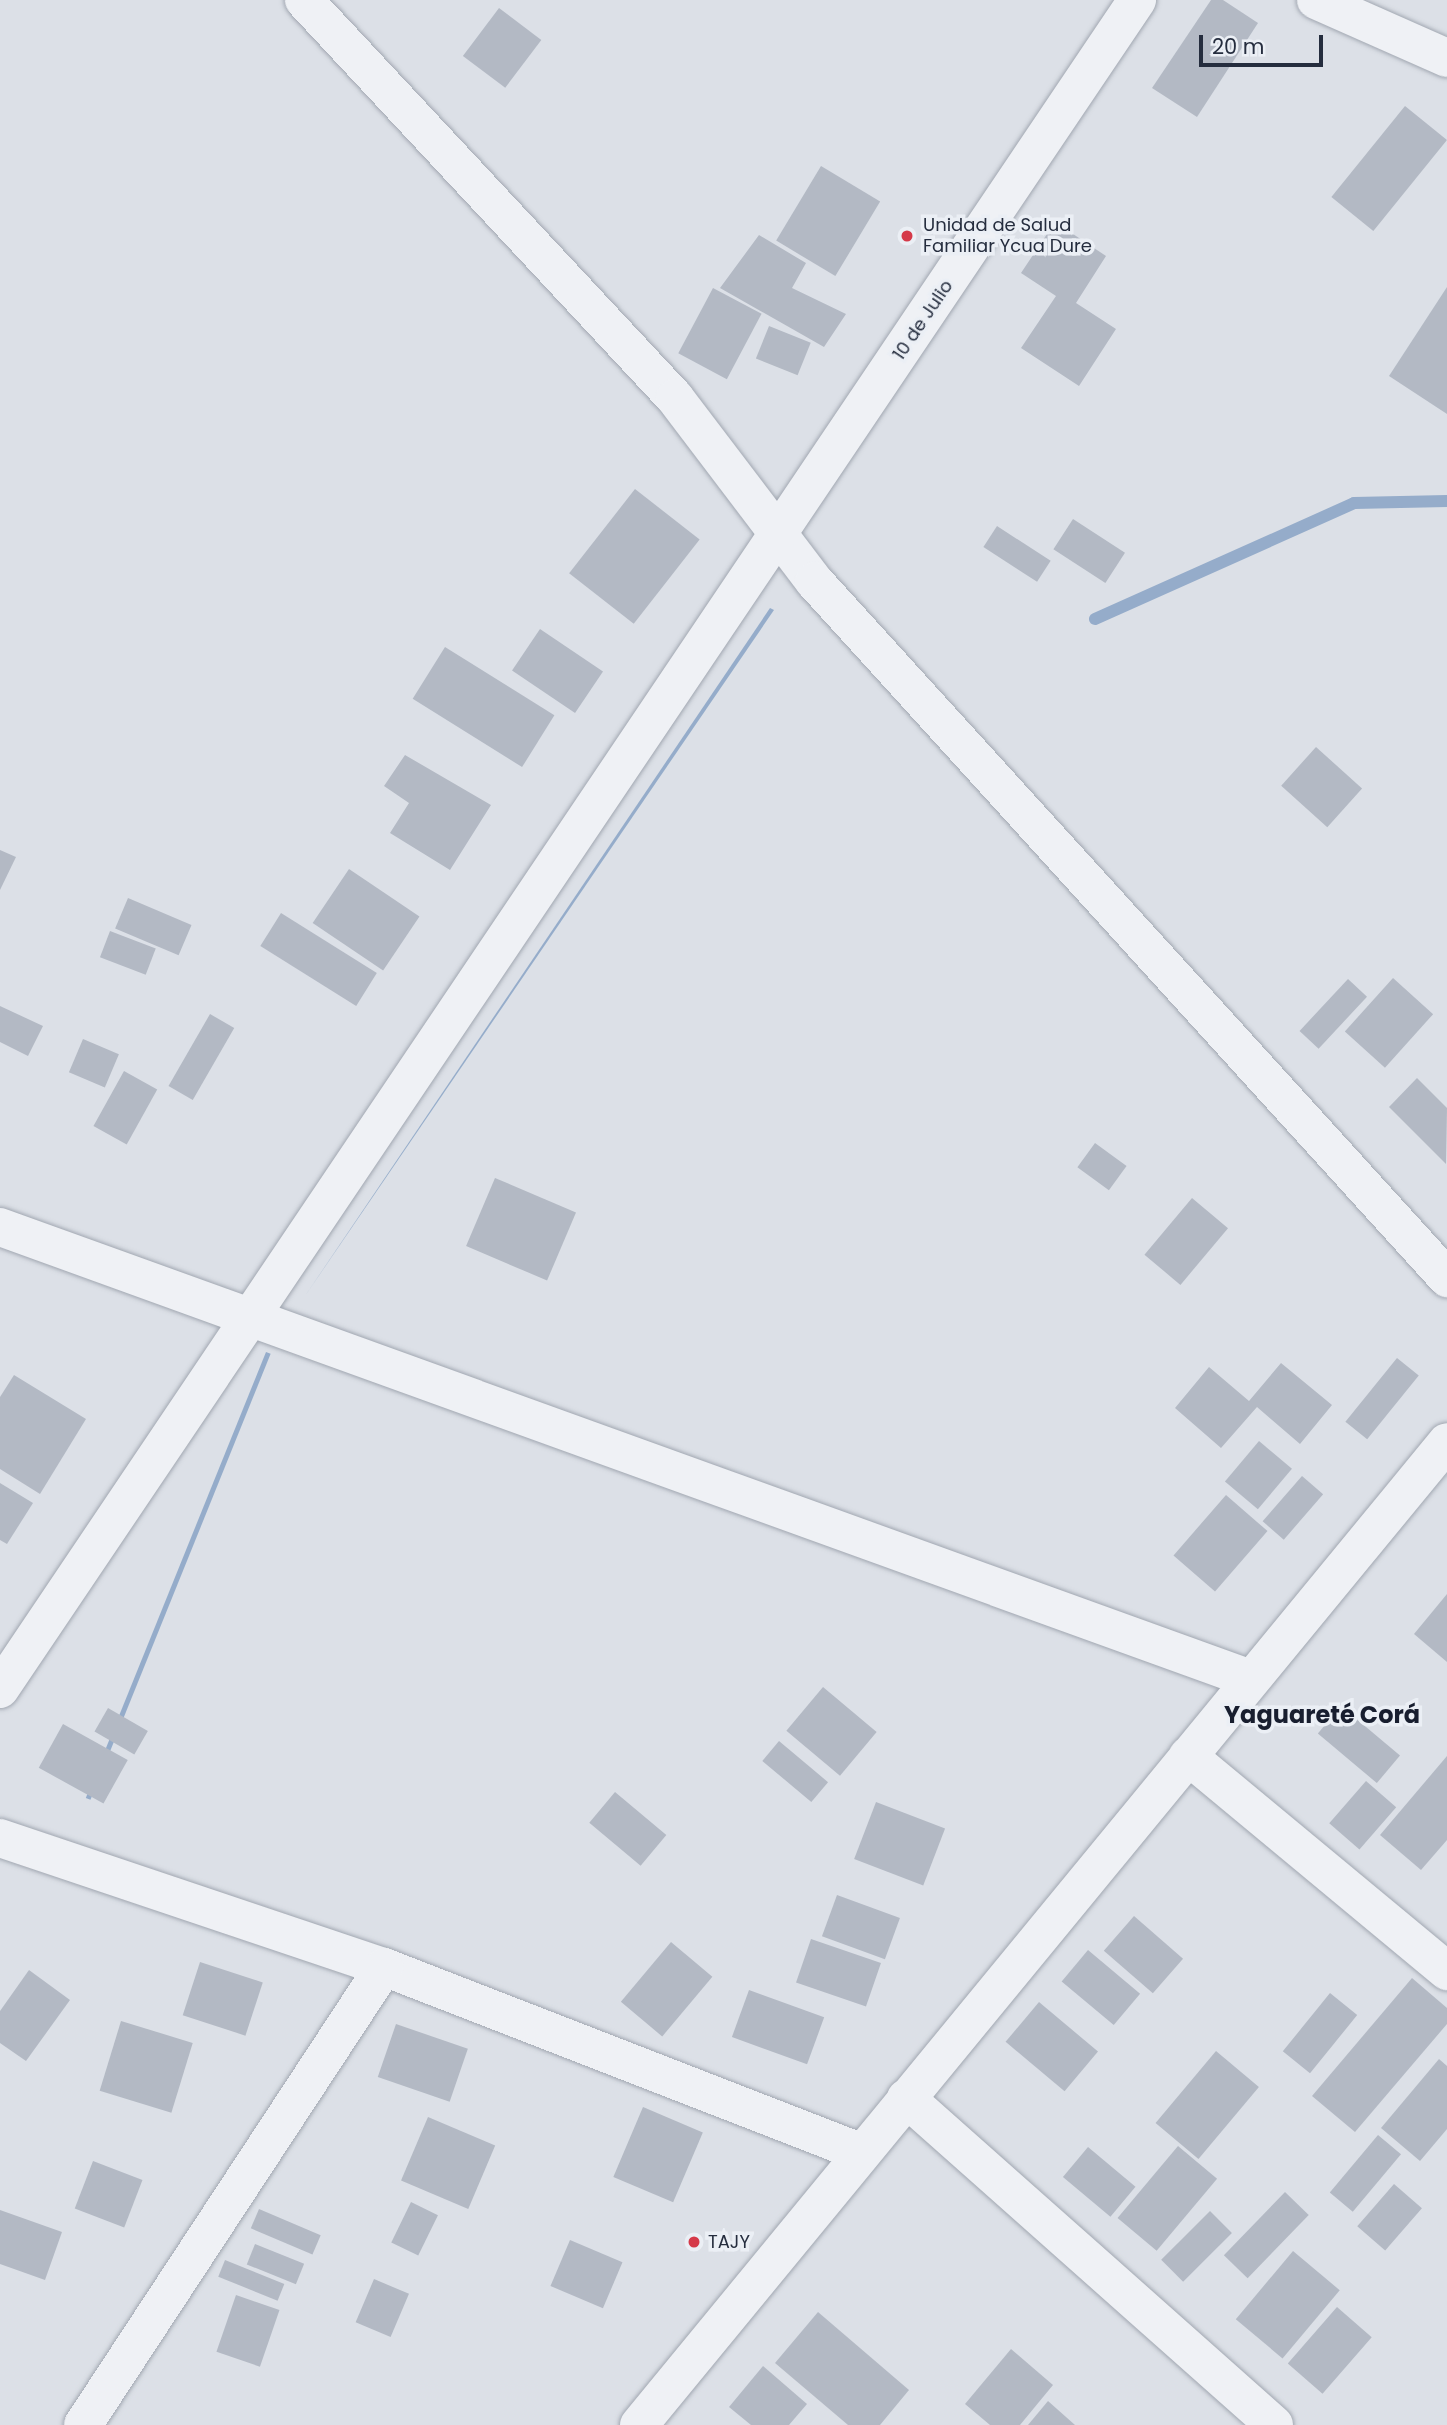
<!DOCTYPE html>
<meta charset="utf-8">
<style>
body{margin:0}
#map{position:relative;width:1447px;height:2425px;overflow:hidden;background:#dce0e7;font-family:Poppins,sans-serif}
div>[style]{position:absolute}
.water>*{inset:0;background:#95acca;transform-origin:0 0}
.stream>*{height:12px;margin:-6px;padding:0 6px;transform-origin:6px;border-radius:6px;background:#95acca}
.building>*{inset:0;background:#b3b9c4;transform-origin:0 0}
.roads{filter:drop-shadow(0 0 2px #a1a7b1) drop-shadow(0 0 2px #a1a7b1)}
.minor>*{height:38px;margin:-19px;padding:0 19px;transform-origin:19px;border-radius:19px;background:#eff1f5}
.dots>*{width:19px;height:19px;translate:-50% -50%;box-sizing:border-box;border:4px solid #ebeff5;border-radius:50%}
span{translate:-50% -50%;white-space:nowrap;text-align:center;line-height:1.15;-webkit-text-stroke:7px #ebeff5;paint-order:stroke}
.poi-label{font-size:18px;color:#252d3e}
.left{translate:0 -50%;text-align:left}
.street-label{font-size:18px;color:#252d3e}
.district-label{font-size:24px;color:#181e2f;font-weight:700}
.scale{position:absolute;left:1199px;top:35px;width:124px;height:32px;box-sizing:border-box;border:4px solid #252d3e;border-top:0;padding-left:9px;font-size:21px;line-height:24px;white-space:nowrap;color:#252d3e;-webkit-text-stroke:5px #ebeff5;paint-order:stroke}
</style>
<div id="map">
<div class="water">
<i style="clip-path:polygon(770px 608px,774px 610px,305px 1296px)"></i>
<i style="left:266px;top:1352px;width:5px;height:481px;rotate:22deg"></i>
</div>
<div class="stream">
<i style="left:1095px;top:619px;width:284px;rotate:-24.1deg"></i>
<i style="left:1354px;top:503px;width:93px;rotate:-1.2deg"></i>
</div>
<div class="building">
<i style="clip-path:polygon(1211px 0,1223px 0,1258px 23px,1197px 117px,1152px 88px)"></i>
<i style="left:499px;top:8px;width:53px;height:60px;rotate:37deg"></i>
<i style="left:1405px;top:106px;width:54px;height:117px;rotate:39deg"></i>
<i style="left:821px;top:166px;width:69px;height:87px;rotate:31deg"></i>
<i style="clip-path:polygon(1055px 222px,1106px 256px,1076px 303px,1116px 329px,1079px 386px,1021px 348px,1056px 296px,1021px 273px)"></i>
<i style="clip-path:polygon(759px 235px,806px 263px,792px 288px,846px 314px,824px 347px,720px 288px)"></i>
<i style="clip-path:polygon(1447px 287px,1447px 414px,1389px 376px)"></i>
<i style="left:713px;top:288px;width:55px;height:74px;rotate:28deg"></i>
<i style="left:769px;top:326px;width:45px;height:35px;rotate:22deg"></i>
<i style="left:635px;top:489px;width:82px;height:107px;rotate:38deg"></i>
<i style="left:1073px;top:519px;width:62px;height:36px;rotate:33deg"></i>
<i style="left:997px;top:526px;width:64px;height:25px;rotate:33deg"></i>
<i style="left:540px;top:629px;width:76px;height:50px;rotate:34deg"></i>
<i style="left:445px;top:647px;width:129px;height:61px;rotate:32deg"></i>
<i style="left:1316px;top:747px;width:62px;height:52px;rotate:42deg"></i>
<i style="clip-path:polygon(405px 755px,491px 805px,450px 870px,390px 833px,409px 803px,384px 786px)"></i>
<i style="clip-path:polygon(0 850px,16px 857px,0 890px)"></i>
<i style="left:349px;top:869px;width:85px;height:65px;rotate:34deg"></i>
<i style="left:128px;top:898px;width:69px;height:33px;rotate:23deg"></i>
<i style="left:281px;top:913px;width:113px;height:39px;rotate:32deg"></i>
<i style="left:110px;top:931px;width:49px;height:28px;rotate:21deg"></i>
<i style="left:1393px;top:978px;width:54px;height:72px;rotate:42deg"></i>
<i style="left:1348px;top:979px;width:26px;height:71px;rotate:43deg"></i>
<i style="clip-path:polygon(0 1006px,43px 1026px,28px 1056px,0 1042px)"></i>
<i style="left:210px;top:1014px;width:28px;height:83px;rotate:30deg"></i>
<i style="left:83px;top:1039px;width:39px;height:36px;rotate:23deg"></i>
<i style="left:124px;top:1071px;width:38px;height:63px;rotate:29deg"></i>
<i style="clip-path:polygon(1417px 1078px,1447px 1108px,1446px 1164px,1389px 1107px)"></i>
<i style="left:1095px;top:1143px;width:39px;height:30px;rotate:36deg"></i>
<i style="left:495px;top:1178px;width:88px;height:74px;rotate:23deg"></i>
<i style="left:1192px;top:1198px;width:47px;height:74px;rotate:40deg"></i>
<i style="left:1397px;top:1358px;width:28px;height:82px;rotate:39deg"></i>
<i style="clip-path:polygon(1281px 1363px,1332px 1405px,1300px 1444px,1257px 1407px,1221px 1448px,1175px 1408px,1209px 1367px,1249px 1401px)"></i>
<i style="clip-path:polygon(14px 1375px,86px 1419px,40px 1494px,0 1469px,0 1397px)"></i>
<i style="left:1259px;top:1441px;width:43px;height:53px;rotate:40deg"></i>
<i style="left:1302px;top:1476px;width:28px;height:60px;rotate:41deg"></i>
<i style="clip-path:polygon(0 1483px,33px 1503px,7px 1544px,0 1540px)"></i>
<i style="left:1226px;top:1495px;width:55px;height:80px;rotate:41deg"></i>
<i style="clip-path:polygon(1447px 1594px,1447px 1662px,1414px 1634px)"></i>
<i style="left:823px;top:1687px;width:70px;height:57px;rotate:40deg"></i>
<i style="left:1341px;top:1706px;width:77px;height:36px;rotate:40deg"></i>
<i style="left:108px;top:1708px;width:46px;height:27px;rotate:30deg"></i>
<i style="left:63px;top:1724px;width:74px;height:50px;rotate:29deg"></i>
<i style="left:779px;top:1741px;width:64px;height:26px;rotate:40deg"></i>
<i style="clip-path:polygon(1447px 1756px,1447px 1840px,1421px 1870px,1380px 1835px)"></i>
<i style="left:1366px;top:1781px;width:40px;height:56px;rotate:41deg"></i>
<i style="left:615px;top:1792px;width:67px;height:40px;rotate:40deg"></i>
<i style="left:876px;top:1802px;width:74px;height:61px;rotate:21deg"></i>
<i style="left:837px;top:1895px;width:67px;height:44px;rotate:20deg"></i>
<i style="left:1134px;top:1916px;width:65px;height:46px;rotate:41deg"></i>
<i style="left:811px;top:1939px;width:74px;height:46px;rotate:19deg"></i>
<i style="left:671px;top:1942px;width:54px;height:78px;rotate:40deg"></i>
<i style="left:1088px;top:1950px;width:68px;height:41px;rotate:40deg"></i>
<i style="left:200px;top:1962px;width:66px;height:56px;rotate:18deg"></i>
<i style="clip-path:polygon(29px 1970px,70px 2000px,26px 2061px,0 2043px,0 2011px)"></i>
<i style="clip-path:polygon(1412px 1978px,1447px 2008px,1447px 2024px,1355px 2132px,1312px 2096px)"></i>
<i style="left:749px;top:1990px;width:80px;height:50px;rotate:20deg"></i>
<i style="left:1330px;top:1993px;width:35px;height:75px;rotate:39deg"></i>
<i style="left:1039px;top:2002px;width:77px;height:52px;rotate:40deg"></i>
<i style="left:121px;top:2021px;width:75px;height:73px;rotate:17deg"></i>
<i style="left:396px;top:2024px;width:76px;height:56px;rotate:19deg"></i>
<i style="left:1216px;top:2051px;width:56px;height:94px;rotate:40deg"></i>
<i style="clip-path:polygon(1439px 2059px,1447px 2066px,1447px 2129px,1420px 2161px,1381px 2128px)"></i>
<i style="left:643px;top:2107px;width:65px;height:76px;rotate:23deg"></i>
<i style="left:428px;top:2117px;width:73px;height:69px;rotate:23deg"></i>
<i style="left:1378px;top:2135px;width:30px;height:75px;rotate:40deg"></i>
<i style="left:1178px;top:2146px;width:51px;height:94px;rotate:40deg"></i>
<i style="left:1088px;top:2147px;width:62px;height:39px;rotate:40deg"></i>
<i style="left:93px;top:2161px;width:53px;height:51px;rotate:21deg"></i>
<i style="left:1394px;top:2184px;width:37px;height:56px;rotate:41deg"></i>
<i style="left:1285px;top:2192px;width:33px;height:88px;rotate:44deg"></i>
<i style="left:411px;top:2202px;width:30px;height:45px;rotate:26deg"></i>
<i style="left:259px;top:2209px;width:67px;height:21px;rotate:23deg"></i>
<i style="clip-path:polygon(0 2210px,62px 2232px,45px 2280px,0 2264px)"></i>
<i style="left:1210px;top:2211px;width:31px;height:69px;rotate:45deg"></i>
<i style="left:570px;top:2240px;width:57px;height:50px;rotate:23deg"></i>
<i style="left:255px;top:2244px;width:53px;height:22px;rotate:22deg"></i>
<i style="left:1293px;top:2251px;width:61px;height:89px;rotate:40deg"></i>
<i style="left:225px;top:2260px;width:64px;height:18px;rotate:22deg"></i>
<i style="left:374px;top:2279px;width:38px;height:47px;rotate:23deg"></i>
<i style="left:236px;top:2295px;width:46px;height:60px;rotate:19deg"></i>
<i style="left:1337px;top:2307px;width:46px;height:75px;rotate:41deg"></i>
<i style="clip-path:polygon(818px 2312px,909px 2390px,880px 2425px,848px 2425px,775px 2363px)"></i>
<i style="clip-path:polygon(1011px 2349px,1053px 2385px,1020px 2425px,990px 2425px,965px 2404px)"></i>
<i style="clip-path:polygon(763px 2366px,807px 2404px,789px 2425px,751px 2425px,729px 2407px)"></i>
<i style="clip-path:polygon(1048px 2401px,1075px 2425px,1028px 2425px)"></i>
</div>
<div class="roads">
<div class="minor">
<i style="left:304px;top:0;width:544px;rotate:47.01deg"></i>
<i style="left:675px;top:398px;width:230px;rotate:52.8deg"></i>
<i style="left:814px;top:581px;width:942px;rotate:47.75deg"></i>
<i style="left:1316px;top:0;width:143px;rotate:23.9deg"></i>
<i style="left:0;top:1227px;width:1330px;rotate:19.87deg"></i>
<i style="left:0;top:1689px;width:2036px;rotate:-56.05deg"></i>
<i style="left:1188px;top:1756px;width:337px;rotate:39.7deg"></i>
<i style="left:0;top:1838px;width:405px;rotate:18.6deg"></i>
<i style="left:384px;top:1967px;width:511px;rotate:21.24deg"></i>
<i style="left:906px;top:2098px;width:492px;rotate:41.6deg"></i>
<i style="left:83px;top:2425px;width:548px;rotate:-56.69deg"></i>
<i style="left:639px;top:2425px;width:1272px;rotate:-50.58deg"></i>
</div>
</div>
<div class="dots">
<i style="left:907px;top:236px;background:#d53949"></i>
<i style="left:694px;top:2242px;background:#d53949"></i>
</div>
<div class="poi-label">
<span class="left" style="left:923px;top:236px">Unidad de Salud<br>Familiar Ycua Dure</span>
<span class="left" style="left:708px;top:2242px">TAJY</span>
</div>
<div class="street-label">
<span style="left:923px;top:320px;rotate:-56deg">10 de Julio</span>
</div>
<div class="district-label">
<span style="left:1322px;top:1715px">Yaguareté Corá</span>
</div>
<div class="scale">20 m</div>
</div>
